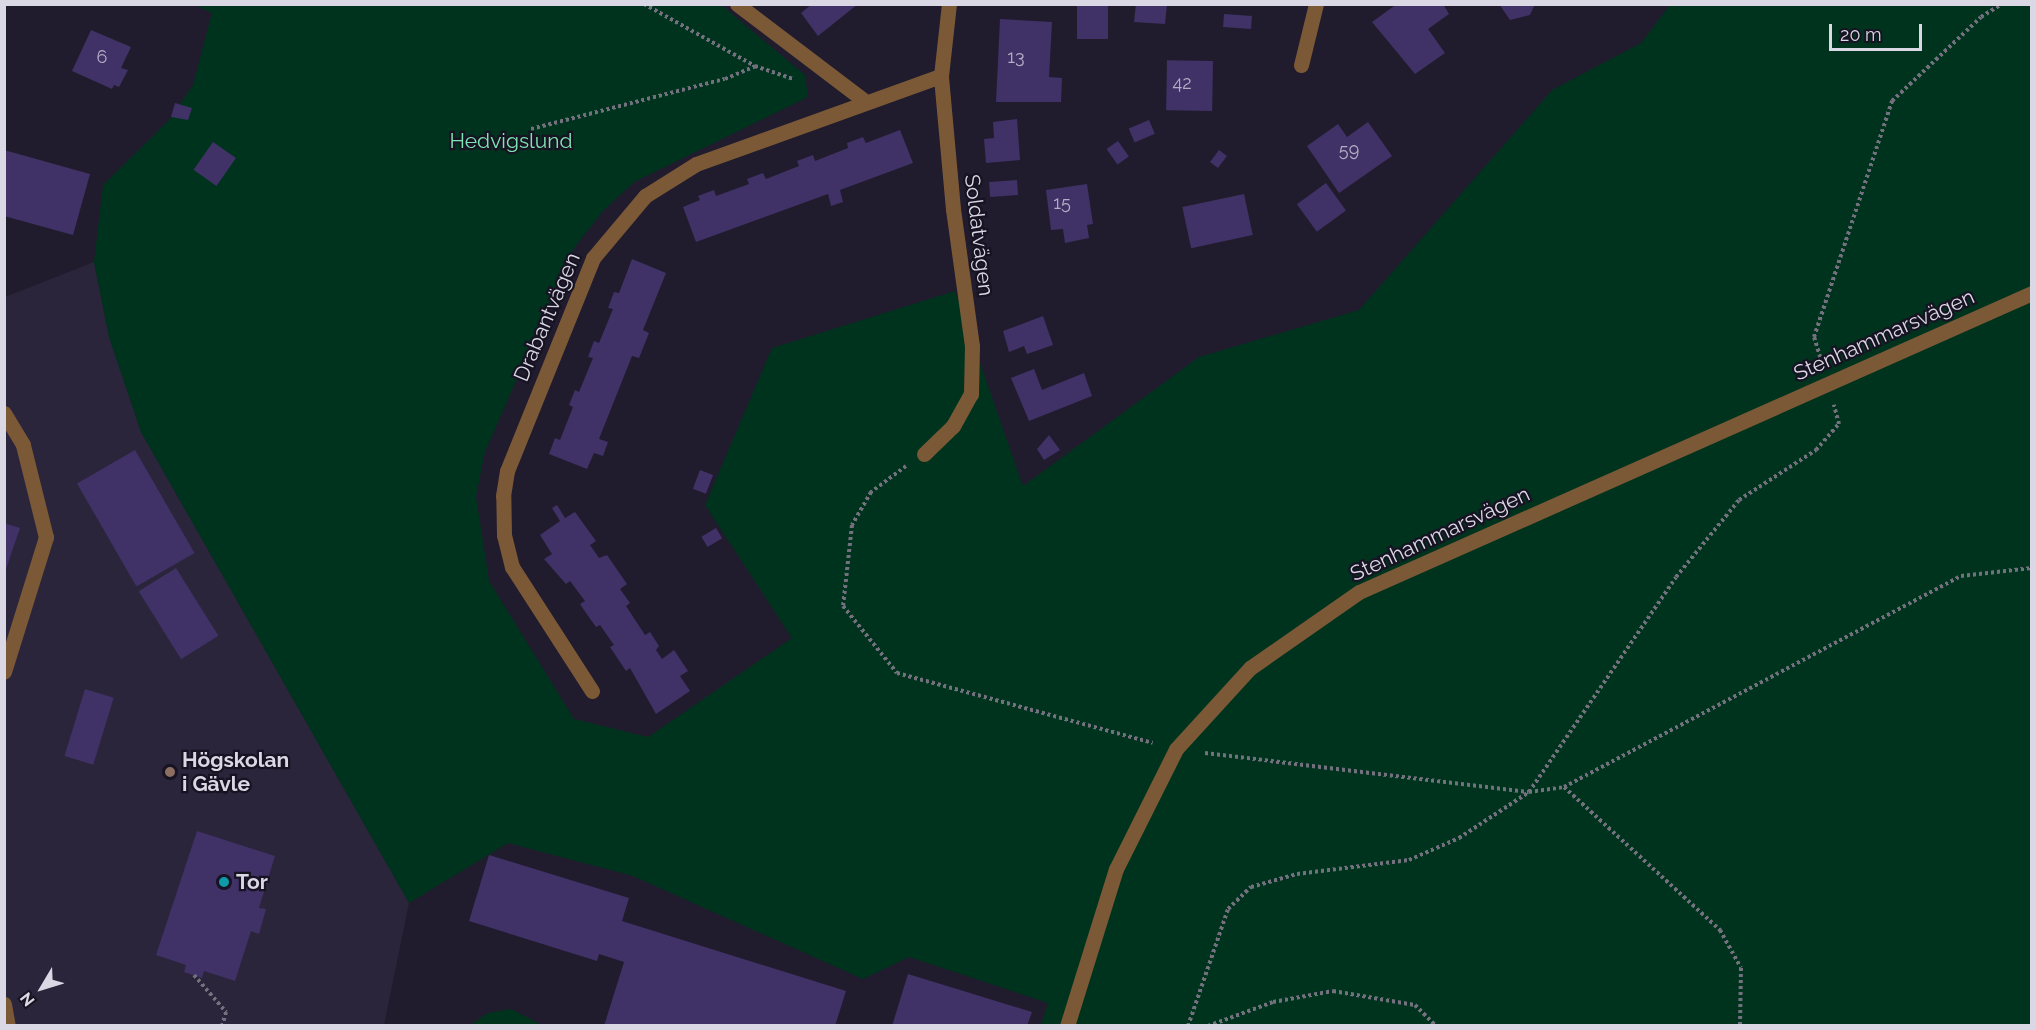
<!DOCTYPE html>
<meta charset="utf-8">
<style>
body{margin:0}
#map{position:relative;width:2036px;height:1030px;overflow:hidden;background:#201c2d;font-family:Raleway,sans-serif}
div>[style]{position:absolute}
.built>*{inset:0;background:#2a253b}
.green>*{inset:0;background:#00331e}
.building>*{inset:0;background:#403166;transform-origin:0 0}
.path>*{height:4px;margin-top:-2px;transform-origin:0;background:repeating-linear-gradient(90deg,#74717f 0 3px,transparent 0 6px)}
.minor>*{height:15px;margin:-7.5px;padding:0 7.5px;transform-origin:7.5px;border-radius:7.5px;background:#7c5936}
.dots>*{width:16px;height:16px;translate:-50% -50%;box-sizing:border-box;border:3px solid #171323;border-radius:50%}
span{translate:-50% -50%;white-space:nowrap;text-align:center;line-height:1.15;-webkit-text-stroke:4.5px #171323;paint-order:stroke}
.number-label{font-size:18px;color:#b4aec4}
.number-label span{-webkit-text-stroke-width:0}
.park-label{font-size:21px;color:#7ee4b1}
.street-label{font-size:21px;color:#dad8e4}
.poi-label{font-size:21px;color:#dad8e4;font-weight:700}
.left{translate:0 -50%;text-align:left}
.frame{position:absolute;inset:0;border:6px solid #dad8e4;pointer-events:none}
.north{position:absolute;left:12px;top:958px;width:60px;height:60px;-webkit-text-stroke:4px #171323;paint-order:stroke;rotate:232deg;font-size:16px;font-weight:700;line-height:24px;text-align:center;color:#dad8e4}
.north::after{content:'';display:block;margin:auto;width:21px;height:27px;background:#dad8e4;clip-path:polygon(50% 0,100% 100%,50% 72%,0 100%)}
.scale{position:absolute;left:1829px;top:24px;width:93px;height:27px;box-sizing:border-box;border:3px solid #dad8e4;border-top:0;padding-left:8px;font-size:18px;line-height:21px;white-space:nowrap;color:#dad8e4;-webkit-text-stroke:4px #171323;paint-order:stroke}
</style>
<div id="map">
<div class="built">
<i style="clip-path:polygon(94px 262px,109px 337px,141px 432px,409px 903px,384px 1025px,5px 1026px,5px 297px)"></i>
</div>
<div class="green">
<i style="clip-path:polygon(720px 4px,805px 75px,808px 97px,634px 182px,603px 211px,574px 248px,485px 452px,476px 496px,489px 581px,574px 719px,648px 737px,792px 638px,705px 505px,772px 348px,955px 291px,1023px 486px,1199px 357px,1359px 310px,1552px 90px,1641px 43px,1670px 5px,2031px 5px,2031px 1025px,1041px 1025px,1048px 1003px,909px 957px,863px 979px,633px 876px,508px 843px,409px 903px,141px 432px,109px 337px,94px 262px,103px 185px,169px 120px,193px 85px,212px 13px,195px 5px)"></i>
<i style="clip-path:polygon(511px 1009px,542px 1025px,470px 1025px,488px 1013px)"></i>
</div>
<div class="building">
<i style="clip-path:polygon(812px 4px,858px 4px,818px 36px,801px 13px)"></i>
<i style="left:1077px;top:4px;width:31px;height:35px"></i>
<i style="clip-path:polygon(1136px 4px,1167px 4px,1165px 24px,1134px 22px)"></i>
<i style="clip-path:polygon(1397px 4px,1443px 4px,1449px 14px,1428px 29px,1445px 53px,1415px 74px,1372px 22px)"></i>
<i style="clip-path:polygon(1499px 4px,1535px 4px,1530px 15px,1510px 20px)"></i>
<i style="left:1224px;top:14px;width:28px;height:13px;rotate:4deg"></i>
<i style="clip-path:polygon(1000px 19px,1052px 22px,1049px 77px,1062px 78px,1061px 102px,996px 102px)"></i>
<i style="clip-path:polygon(91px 30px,131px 47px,121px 68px,128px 70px,119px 87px,114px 85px,112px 89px,72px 71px)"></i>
<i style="left:1213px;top:61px;width:50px;height:46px;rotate:91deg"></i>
<i style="clip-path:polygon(175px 103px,192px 108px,188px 120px,171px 117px)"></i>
<i style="clip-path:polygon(1017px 119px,1020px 160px,986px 163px,984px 139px,994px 138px,993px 122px)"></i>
<i style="left:1149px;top:120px;width:15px;height:22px;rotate:67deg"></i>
<i style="clip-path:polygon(1368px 122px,1392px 156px,1339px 193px,1307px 146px,1338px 124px,1347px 137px)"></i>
<i style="clip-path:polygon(900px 130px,913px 163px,840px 190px,843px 202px,831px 206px,828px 194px,696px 242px,683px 207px,700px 200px,698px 196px,714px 190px,716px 196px,749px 184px,747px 179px,763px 173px,766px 179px,799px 166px,797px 161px,813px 155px,815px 161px,848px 148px,847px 143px,863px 137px,866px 143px)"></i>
<i style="left:1118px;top:141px;width:19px;height:14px;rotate:55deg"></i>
<i style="left:213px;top:142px;width:28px;height:34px;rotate:35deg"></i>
<i style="clip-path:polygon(4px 150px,90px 174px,73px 235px,4px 216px)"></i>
<i style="left:1219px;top:150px;width:10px;height:15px;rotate:37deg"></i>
<i style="left:1017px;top:180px;width:15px;height:28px;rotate:86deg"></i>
<i style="left:1326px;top:183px;width:34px;height:36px;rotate:54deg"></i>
<i style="clip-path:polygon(1087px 184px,1093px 224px,1087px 225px,1089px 238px,1065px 243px,1063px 229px,1051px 230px,1046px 190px)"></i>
<i style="left:1244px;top:194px;width:42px;height:63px;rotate:78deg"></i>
<i style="clip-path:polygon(632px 259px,666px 273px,643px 330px,649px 333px,639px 358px,632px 356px,599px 439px,608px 442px,603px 456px,594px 453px,587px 469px,549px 454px,555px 438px,560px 440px,573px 407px,569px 405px,575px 390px,579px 392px,593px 358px,588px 357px,594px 341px,599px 343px,613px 309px,608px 308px,614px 292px,619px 293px)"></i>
<i style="clip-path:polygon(1043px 316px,1053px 345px,1027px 354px,1024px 346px,1009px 352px,1003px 331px)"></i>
<i style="clip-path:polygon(1034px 369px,1042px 390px,1084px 373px,1092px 396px,1029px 421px,1011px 378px)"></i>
<i style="clip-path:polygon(1049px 435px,1060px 450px,1044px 460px,1037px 449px)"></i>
<i style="left:135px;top:450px;width:119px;height:67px;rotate:60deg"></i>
<i style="left:700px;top:470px;width:14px;height:20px;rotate:21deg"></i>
<i style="clip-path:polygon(557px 505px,565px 518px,575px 512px,596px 541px,590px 545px,599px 558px,607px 555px,627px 584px,620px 589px,630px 603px,626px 606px,645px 635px,650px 632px,659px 646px,656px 650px,662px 659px,674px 650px,688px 671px,680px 676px,690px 691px,656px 714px,630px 668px,626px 671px,610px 647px,614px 645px,600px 625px,596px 627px,586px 613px,580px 604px,585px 601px,570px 581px,566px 584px,544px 559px,552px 554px,540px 535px,560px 521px,552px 508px)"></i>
<i style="clip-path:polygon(4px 523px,20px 528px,5px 572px,4px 572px)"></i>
<i style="left:716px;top:528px;width:12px;height:17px;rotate:59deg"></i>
<i style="left:176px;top:568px;width:80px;height:44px;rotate:58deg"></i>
<i style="left:85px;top:689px;width:30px;height:70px;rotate:17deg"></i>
<i style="clip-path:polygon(197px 831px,275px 856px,259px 908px,266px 909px,259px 934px,251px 931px,235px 981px,204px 971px,202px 978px,184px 972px,186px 965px,156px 955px)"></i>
<i style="clip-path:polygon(489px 855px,629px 898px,622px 921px,846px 991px,835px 1026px,604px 1026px,624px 962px,599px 954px,597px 961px,469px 921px)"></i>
<i style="clip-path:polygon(908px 974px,1032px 1012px,1027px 1026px,892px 1026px)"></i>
</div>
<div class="path">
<i style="left:644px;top:4px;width:127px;rotate:29.2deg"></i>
<i style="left:755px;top:66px;width:40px;rotate:18.9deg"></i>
<i style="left:531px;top:129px;width:200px;rotate:-14.5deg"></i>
<i style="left:725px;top:79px;width:33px;rotate:-23deg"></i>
<i style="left:1822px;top:363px;width:27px;rotate:-107deg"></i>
<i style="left:1814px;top:337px;width:249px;rotate:-71.7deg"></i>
<i style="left:1892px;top:101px;width:122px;rotate:-43.3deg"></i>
<i style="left:1981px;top:17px;width:25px;rotate:-32deg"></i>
<i style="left:906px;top:466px;width:44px;rotate:143.4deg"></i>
<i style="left:871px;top:492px;width:38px;rotate:120deg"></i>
<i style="left:852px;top:525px;width:81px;rotate:96.3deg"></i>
<i style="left:843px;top:606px;width:86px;rotate:51.1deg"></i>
<i style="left:897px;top:673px;width:265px;rotate:15.3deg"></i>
<i style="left:1205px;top:753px;width:326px;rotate:6.9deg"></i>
<i style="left:1529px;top:792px;width:35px;rotate:-8deg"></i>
<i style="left:1564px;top:787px;width:212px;rotate:42.5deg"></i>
<i style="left:1720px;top:930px;width:43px;rotate:61.1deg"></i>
<i style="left:1741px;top:968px;width:58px;rotate:91deg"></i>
<i style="left:1564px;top:787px;width:450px;rotate:-28deg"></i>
<i style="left:1961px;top:576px;width:71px;rotate:-6.4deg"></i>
<i style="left:194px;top:975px;width:49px;rotate:49.1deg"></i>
<i style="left:226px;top:1012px;width:15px;rotate:106deg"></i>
<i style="left:1188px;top:1026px;width:124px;rotate:-71.1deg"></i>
<i style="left:1228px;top:909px;width:32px;rotate:-44deg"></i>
<i style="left:1251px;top:887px;width:48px;rotate:-15.8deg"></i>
<i style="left:1297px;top:874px;width:113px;rotate:-7.1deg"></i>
<i style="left:1409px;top:860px;width:55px;rotate:-23.7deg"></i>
<i style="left:1459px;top:838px;width:84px;rotate:-33.3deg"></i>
<i style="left:1529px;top:792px;width:260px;rotate:-55.6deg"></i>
<i style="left:1676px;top:577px;width:99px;rotate:-50.7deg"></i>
<i style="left:1739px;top:500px;width:92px;rotate:-33deg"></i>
<i style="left:1816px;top:450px;width:35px;rotate:-49deg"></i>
<i style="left:1839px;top:424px;width:20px;rotate:-105deg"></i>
<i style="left:1208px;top:1026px;width:69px;rotate:-20.3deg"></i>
<i style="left:1273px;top:1002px;width:61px;rotate:-10.4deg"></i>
<i style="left:1333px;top:991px;width:83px;rotate:9.7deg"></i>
<i style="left:1415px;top:1005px;width:30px;rotate:45deg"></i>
</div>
<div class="minor">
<i style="left:737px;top:4px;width:162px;rotate:37.2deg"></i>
<i style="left:1301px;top:65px;width:63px;rotate:-76.2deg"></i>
<i style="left:4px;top:413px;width:37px;rotate:59deg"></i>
<i style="left:23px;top:445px;width:95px;rotate:76deg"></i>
<i style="left:46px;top:537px;width:141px;rotate:107.3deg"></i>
<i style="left:924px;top:454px;width:40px;rotate:-44deg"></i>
<i style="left:953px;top:426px;width:37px;rotate:-61deg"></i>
<i style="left:971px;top:394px;width:48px;rotate:-88.8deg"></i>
<i style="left:972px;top:346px;width:138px;rotate:-97.9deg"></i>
<i style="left:953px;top:209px;width:134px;rotate:-95.2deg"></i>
<i style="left:941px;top:76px;width:72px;rotate:-83.7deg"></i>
<i style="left:592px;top:691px;width:148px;rotate:-122.8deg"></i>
<i style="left:512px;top:567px;width:33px;rotate:-104deg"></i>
<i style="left:504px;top:535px;width:39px;rotate:-91deg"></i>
<i style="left:503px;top:496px;width:25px;rotate:-81deg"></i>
<i style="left:507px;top:471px;width:230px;rotate:-68deg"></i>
<i style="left:593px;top:258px;width:81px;rotate:-50deg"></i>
<i style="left:645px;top:196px;width:60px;rotate:-32.1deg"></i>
<i style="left:696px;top:164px;width:260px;rotate:-19.8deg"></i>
<i style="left:4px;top:1004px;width:22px;rotate:80deg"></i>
<i style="left:1067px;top:1026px;width:164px;rotate:-72.7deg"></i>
<i style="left:1116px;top:869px;width:134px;rotate:-63.4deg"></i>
<i style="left:1176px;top:749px;width:110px;rotate:-47.6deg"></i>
<i style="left:1250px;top:668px;width:133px;rotate:-34.9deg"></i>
<i style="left:1359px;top:592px;width:736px;rotate:-23.95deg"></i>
</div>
<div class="dots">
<i style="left:170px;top:772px;background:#8d6e63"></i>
<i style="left:224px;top:882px;background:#0f9aa8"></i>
</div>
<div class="number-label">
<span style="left:102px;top:57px">6</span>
<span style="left:1016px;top:57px">13</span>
<span style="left:1182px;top:83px">42</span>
<span style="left:1349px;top:150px">59</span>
<span style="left:1062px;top:203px">15</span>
</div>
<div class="park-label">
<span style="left:511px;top:141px">Hedvigslund</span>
</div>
<div class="street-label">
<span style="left:979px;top:235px;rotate:83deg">Soldatvägen</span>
<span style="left:547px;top:317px;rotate:-67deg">Drabantvägen</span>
<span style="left:1884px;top:335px;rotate:-24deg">Stenhammarsvägen</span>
<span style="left:1440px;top:534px;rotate:-25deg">Stenhammarsvägen</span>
</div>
<div class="poi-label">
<span class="left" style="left:182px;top:772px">Högskolan<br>i Gävle</span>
<span class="left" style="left:236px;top:882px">Tor</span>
</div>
<div class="frame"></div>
<div class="north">N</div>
<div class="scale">20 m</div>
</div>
